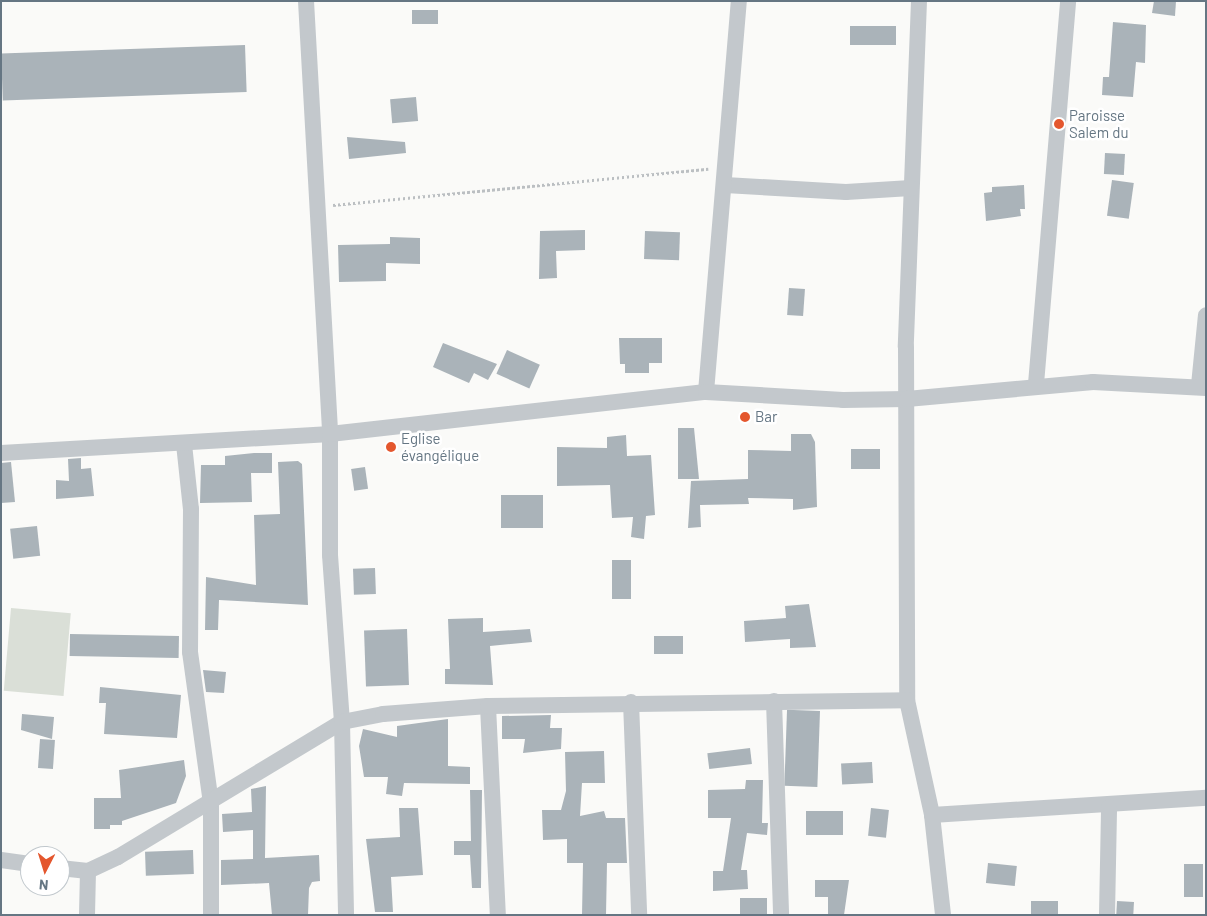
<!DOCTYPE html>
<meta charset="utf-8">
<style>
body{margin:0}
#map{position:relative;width:1207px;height:916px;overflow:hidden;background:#fafaf8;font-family:Barlow,sans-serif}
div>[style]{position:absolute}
.green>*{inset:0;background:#dadfd7;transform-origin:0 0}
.building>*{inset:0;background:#aab3b9;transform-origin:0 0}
.path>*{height:2.5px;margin-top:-1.25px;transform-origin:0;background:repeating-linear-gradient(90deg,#bbbfc2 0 2.5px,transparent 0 5px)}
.minor>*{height:16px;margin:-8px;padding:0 8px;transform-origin:8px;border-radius:8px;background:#c3c8cc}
.dots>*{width:14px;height:14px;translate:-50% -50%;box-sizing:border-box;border:2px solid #fff;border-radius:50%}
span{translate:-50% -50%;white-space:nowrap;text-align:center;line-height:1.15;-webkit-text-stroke:5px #fff;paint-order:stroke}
.poi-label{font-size:15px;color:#657683}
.left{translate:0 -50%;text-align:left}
.frame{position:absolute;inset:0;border:2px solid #657683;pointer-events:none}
.north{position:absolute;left:20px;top:846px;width:50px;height:50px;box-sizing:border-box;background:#fff;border:1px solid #c1c8cd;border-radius:50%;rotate:185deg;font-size:14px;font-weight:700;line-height:20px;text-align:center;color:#657683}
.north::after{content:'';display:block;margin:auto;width:18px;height:22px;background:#e4572e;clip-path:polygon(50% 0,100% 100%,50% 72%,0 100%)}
</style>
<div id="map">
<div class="green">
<i style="left:11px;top:608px;width:60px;height:83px;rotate:5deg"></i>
</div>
<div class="building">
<i style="clip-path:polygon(1154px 1px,1176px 1px,1175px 16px,1152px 13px)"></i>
<i style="left:412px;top:10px;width:26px;height:14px"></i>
<i style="clip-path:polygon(1113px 22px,1146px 25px,1145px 63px,1136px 62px,1133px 97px,1102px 95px,1103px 77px,1109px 77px)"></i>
<i style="left:896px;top:26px;width:19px;height:46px;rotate:90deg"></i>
<i style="left:245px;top:45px;width:47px;height:244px;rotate:88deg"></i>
<i style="left:416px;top:97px;width:24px;height:26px;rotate:85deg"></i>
<i style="clip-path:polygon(347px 137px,405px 142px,406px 153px,349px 159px)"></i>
<i style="left:1105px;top:153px;width:20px;height:21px;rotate:3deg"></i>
<i style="left:1112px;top:180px;width:22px;height:36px;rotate:8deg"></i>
<i style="clip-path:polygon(1024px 185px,1025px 209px,1020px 209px,1021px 216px,986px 221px,984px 193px,992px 192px,992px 187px)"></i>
<i style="clip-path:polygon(585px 230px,585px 250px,556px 251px,557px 278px,539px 279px,540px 231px)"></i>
<i style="left:645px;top:231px;width:35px;height:28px;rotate:2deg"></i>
<i style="clip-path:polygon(390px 237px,420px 238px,420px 264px,386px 263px,386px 281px,339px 282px,338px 245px,390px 244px)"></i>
<i style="left:789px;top:288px;width:16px;height:27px;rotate:4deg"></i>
<i style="clip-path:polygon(619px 338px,662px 338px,662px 363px,649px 363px,649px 373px,625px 373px,625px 364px,620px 364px)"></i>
<i style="clip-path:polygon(443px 343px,497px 364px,488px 380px,474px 373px,469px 383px,433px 367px)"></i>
<i style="left:507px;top:350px;width:36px;height:26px;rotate:24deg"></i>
<i style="clip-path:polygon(678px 428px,694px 428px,699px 479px,678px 479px)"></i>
<i style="clip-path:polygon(791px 434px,811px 434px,815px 442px,817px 507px,793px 510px,793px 499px,748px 498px,749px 504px,700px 505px,701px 527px,688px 528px,691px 481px,748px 479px,748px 450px,791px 451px)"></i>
<i style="clip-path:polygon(626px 435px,627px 456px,651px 455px,655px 515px,646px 516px,644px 539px,631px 537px,633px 517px,612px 518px,610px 485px,557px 486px,557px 447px,607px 448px,607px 437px)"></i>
<i style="left:851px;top:449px;width:29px;height:20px"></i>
<i style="clip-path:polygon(254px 453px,272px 453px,272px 473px,251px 473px,252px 502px,200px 503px,201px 465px,225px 465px,225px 456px)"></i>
<i style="clip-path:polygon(81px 458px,81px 469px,91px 468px,94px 496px,56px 499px,56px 480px,69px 481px,68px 459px)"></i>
<i style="clip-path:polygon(298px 461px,302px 464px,308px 605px,219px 600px,218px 630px,205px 630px,206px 577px,256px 585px,254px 515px,280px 514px,278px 462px)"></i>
<i style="clip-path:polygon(11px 462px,15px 502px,1px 503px,1px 463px)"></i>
<i style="left:365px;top:467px;width:22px;height:14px;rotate:82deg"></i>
<i style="left:543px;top:495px;width:33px;height:42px;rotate:90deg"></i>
<i style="left:37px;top:526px;width:30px;height:27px;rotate:84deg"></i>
<i style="left:612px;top:560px;width:19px;height:39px"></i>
<i style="left:375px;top:568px;width:26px;height:22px;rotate:88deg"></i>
<i style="clip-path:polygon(809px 604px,816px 647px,790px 648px,790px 639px,745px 642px,744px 621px,786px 618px,785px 606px)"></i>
<i style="clip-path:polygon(483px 618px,483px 632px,530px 629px,532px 642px,490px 646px,493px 685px,445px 684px,445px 669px,450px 669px,448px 619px)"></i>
<i style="left:407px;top:629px;width:56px;height:43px;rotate:88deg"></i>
<i style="left:70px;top:634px;width:109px;height:22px;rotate:1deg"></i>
<i style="left:683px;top:636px;width:18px;height:29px;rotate:90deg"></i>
<i style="clip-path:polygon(203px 670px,226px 672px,224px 693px,206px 692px)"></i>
<i style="clip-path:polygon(100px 687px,181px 695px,177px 738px,104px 734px,106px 703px,99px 703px)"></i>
<i style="left:820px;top:711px;width:76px;height:33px;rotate:92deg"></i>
<i style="clip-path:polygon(22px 714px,54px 717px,52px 739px,21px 730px)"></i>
<i style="clip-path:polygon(551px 715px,550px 728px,562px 728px,561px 749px,523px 753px,525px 739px,502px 739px,502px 716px)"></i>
<i style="clip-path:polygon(448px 719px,448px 766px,470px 767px,470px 784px,404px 783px,402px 796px,386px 794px,388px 777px,364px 777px,359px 746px,363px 729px,397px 737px,397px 726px)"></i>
<i style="left:40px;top:739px;width:15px;height:29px;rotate:4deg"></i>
<i style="left:750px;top:748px;width:16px;height:43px;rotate:83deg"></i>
<i style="clip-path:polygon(604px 751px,605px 783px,582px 783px,580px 816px,604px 811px,606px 818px,625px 818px,627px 863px,607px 863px,606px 915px,582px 915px,583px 863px,567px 863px,567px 839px,543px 840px,542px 810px,561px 810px,566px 791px,565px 752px)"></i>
<i style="clip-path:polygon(184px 760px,186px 776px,176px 803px,122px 821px,122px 825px,110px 825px,110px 829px,94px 829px,94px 798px,121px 798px,119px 770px)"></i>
<i style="left:872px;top:762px;width:21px;height:31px;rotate:87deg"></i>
<i style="clip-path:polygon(746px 780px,763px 780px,762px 823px,768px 823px,767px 835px,747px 833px,741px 870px,747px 870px,748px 889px,713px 891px,713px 871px,723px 871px,731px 818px,708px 818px,708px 790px,745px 789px)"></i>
<i style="clip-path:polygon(266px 786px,265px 858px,319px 855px,320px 881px,312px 882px,309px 888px,308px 915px,272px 915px,269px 883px,221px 885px,221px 860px,253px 859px,253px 830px,223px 832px,222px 814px,252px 812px,251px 789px)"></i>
<i style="clip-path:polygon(470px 790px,482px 790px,481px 888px,472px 888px,470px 855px,454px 855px,454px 841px,471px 841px)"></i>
<i style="clip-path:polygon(399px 808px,418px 808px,423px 875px,391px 877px,393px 912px,375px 912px,366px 839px,400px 837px)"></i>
<i style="left:871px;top:808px;width:18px;height:28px;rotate:6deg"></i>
<i style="left:806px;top:811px;width:37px;height:24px"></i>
<i style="left:193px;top:850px;width:24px;height:48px;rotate:88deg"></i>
<i style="left:988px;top:863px;width:29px;height:20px;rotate:6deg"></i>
<i style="left:1184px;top:864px;width:19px;height:33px"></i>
<i style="clip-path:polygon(815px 880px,849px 880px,844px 915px,828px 915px,828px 897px,815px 897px)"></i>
<i style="left:740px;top:898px;width:27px;height:17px"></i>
<i style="left:1031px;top:901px;width:27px;height:14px"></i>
<i style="left:1117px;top:901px;width:17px;height:14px;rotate:3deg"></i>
</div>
<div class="path">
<i style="left:333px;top:205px;width:377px;rotate:-5.5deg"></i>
</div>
<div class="minor">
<i style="left:306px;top:1px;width:434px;rotate:86.8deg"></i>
<i style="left:330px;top:434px;width:121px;rotate:90deg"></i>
<i style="left:330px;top:555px;width:167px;rotate:85.9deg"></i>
<i style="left:342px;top:722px;width:193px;rotate:88.8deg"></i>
<i style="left:919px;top:1px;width:346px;rotate:92.2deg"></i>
<i style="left:906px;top:347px;width:353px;rotate:89.8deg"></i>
<i style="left:907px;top:700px;width:118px;rotate:77.7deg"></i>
<i style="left:932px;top:815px;width:101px;rotate:83.7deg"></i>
<i style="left:725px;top:185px;width:121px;rotate:3.3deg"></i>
<i style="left:846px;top:192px;width:65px;rotate:-3.5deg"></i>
<i style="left:1036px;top:384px;width:384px;rotate:-85.2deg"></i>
<i style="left:1199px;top:385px;width:70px;rotate:-84.3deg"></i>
<i style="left:706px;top:392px;width:392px;rotate:-85.2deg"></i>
<i style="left:184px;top:444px;width:65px;rotate:83.9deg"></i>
<i style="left:191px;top:509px;width:143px;rotate:90.4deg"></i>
<i style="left:190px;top:652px;width:152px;rotate:82.1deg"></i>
<i style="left:211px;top:803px;width:112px;rotate:90deg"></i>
<i style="left:1px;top:453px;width:330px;rotate:-3.3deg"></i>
<i style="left:330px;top:434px;width:378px;rotate:-6.4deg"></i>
<i style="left:706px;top:392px;width:137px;rotate:3.3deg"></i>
<i style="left:843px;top:400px;width:64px;rotate:-0.9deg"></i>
<i style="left:907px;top:399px;width:187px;rotate:-5.2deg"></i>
<i style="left:1093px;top:382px;width:113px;rotate:3deg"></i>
<i style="left:774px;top:701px;width:214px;rotate:88.1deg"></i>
<i style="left:631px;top:702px;width:213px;rotate:87.8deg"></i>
<i style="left:488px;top:706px;width:209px;rotate:87.3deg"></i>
<i style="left:932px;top:815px;width:275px;rotate:-3.6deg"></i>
<i style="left:1px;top:860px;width:29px;rotate:8deg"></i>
<i style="left:60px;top:868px;width:28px;rotate:6deg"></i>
<i style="left:88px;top:871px;width:33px;rotate:-25deg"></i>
<i style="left:118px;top:857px;width:262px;rotate:-31.1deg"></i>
<i style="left:342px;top:722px;width:42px;rotate:-11deg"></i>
<i style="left:383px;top:714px;width:105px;rotate:-4.4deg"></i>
<i style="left:488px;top:706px;width:419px;rotate:-0.8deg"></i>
<i style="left:87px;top:915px;width:44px;rotate:-88.7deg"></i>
<i style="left:1107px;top:915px;width:108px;rotate:-88.9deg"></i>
</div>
<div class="dots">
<i style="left:1059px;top:124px;background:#e4572e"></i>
<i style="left:745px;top:417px;background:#e4572e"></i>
<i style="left:391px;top:447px;background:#e4572e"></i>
</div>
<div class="poi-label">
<span class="left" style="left:1069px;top:124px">Paroisse<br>Salem du</span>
<span class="left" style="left:755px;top:417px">Bar</span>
<span class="left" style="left:401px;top:447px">Eglise<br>évangélique</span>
</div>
<div class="frame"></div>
<div class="north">N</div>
</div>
